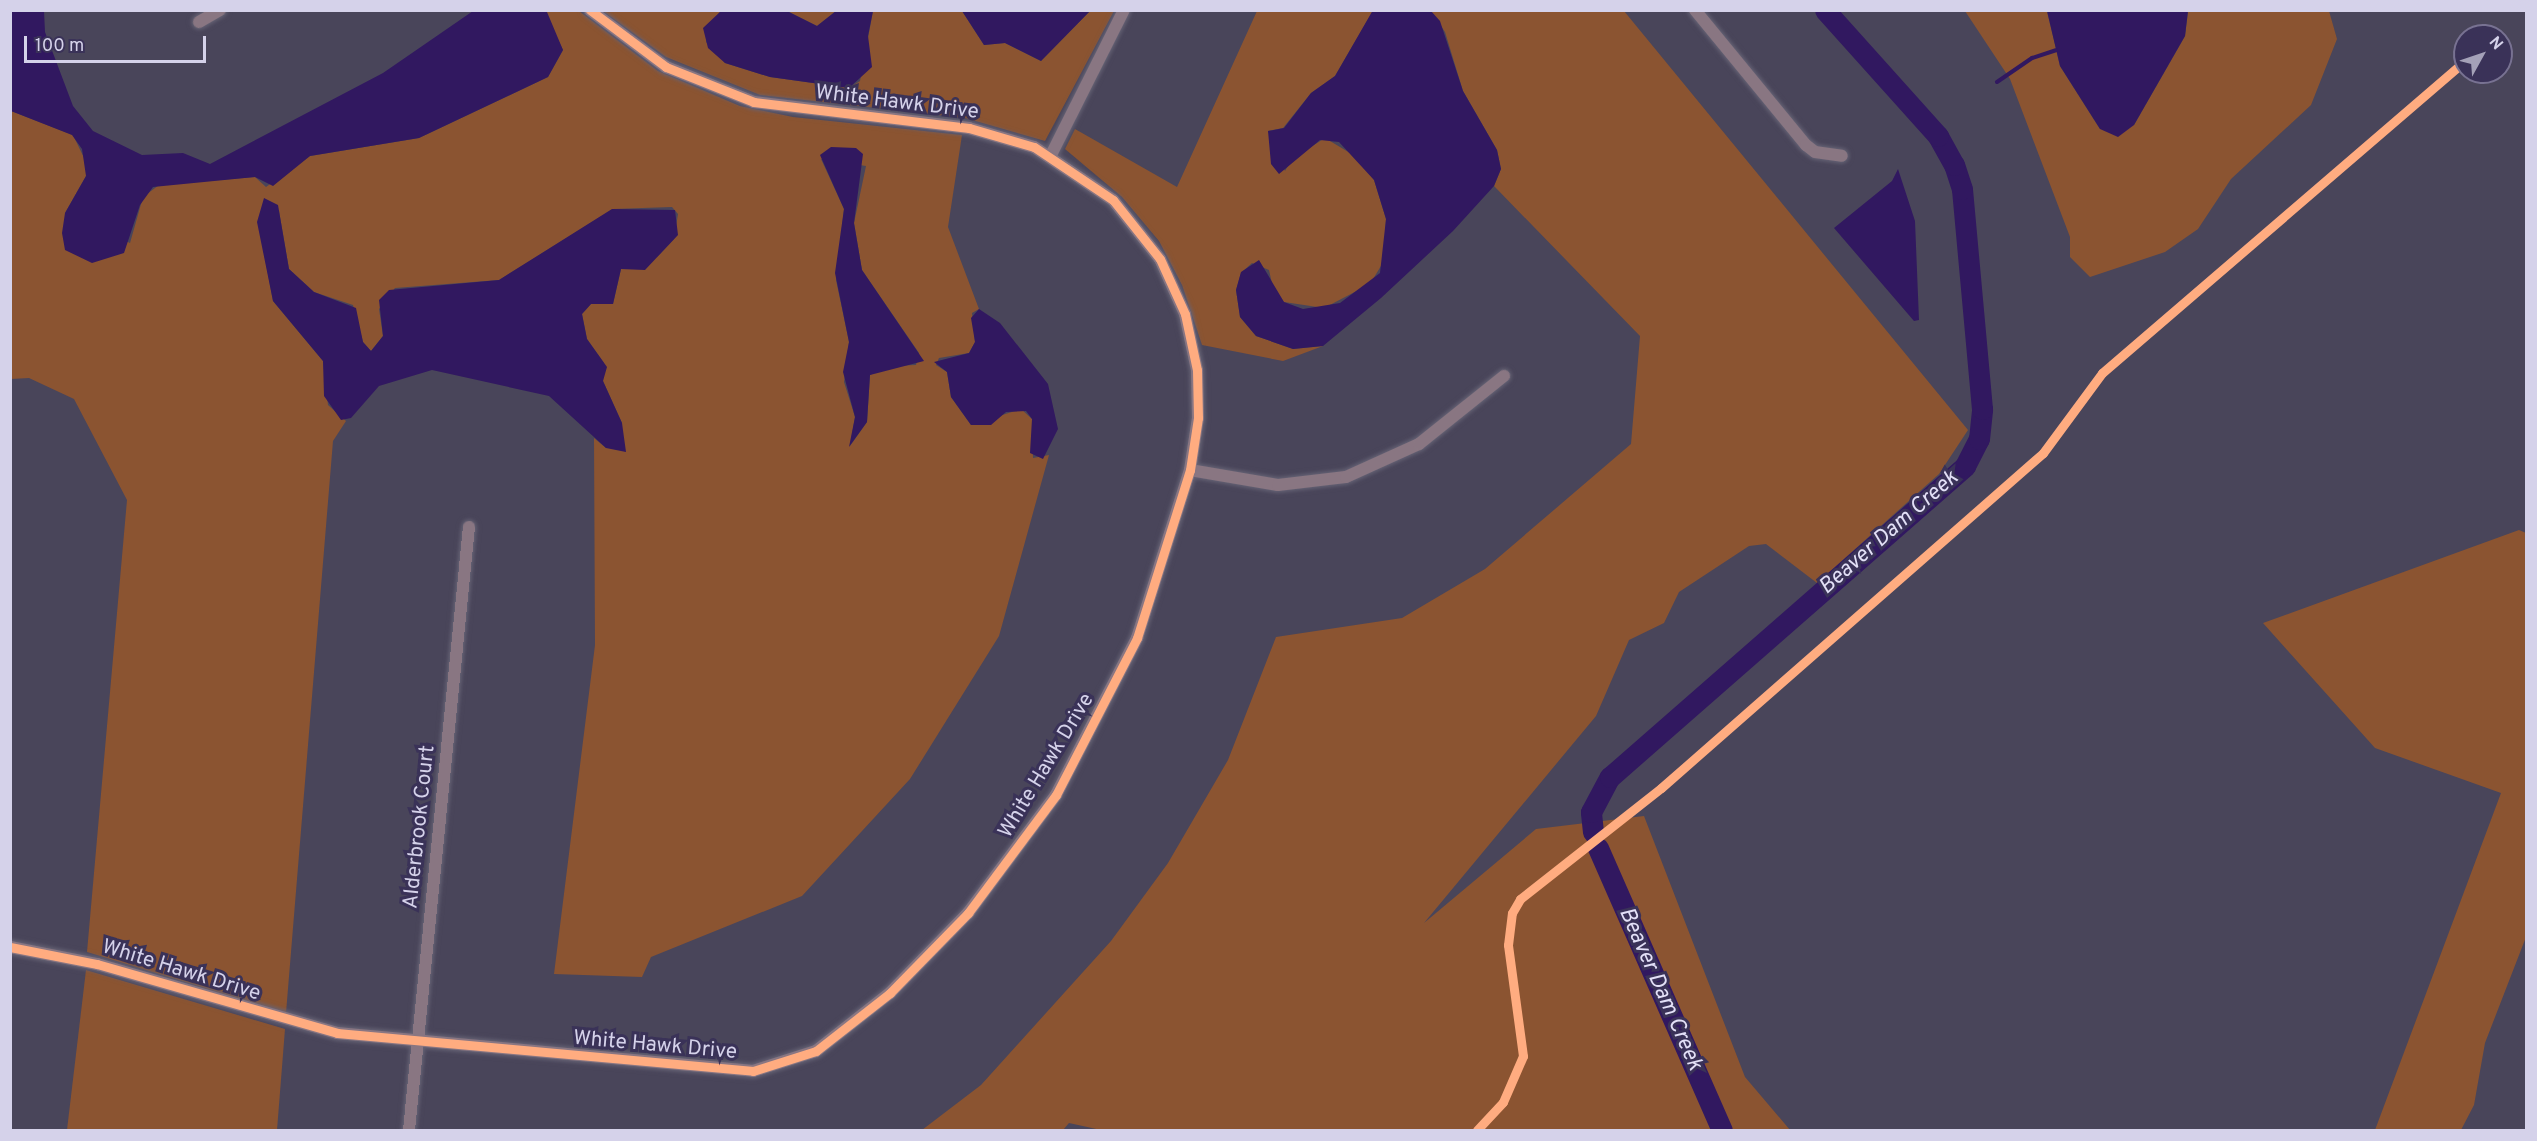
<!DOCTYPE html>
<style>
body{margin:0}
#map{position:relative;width:2537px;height:1141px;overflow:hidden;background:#49455a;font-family:Overpass,sans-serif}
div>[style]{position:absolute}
.green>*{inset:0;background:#8b5431}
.water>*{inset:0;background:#311860}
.stream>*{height:4px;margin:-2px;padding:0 2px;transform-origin:2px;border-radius:2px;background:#311860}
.river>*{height:21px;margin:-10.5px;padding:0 10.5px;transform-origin:10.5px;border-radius:10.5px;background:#311860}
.roads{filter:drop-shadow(0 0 2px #666375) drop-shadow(0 0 2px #666375)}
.minor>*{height:12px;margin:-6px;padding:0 6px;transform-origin:6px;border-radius:6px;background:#897682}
.cycleway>*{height:9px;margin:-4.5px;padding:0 4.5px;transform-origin:4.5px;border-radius:4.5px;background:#ffac80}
span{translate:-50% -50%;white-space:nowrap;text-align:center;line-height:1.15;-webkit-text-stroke:6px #3a3258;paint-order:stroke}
.street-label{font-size:21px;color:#d5d2ea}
.water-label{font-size:22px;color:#e3e0f7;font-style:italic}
.frame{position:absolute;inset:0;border:12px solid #d5d2ea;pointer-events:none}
.north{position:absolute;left:2453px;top:24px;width:60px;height:60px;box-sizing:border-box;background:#3a3258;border:2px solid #787292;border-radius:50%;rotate:50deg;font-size:16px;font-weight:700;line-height:24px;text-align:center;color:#d5d2ea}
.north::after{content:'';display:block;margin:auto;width:21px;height:27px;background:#a4a1b8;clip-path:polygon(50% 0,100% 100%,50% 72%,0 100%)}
.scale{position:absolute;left:24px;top:36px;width:182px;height:27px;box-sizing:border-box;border:3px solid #d5d2ea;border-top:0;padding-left:8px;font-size:18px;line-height:21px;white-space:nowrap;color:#d5d2ea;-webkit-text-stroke:4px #3a3258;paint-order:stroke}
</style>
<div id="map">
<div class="green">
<i style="clip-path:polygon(evenodd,544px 11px,579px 11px,658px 71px,740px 106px,793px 117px,962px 135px,948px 227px,979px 309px,972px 313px,975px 342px,969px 353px,939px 358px,936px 365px,947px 372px,951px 397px,971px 425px,1021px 409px,1032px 419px,1033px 458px,1049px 455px,999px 636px,910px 779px,802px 896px,651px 957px,642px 977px,554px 974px,595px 645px,594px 438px,606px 448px,622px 423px,603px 381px,604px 363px,587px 339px,582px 314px,591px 304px,613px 304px,621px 269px,647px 265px,660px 254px,674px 239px,678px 214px,672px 207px,613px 209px,499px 280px,395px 288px,379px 309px,383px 336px,371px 351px,363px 342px,353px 305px,314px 292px,289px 269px,279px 211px,260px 232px,273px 301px,323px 361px,328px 405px,346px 421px,333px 441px,286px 1013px,87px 952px,127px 500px,74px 399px,29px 378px,11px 379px,11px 111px,73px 135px,87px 164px,86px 176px,65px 213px,130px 243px,143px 197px,159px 185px,255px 177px,266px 187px,310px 156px,419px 138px,548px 77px,563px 50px,544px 11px,821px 159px,866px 166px,854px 223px,862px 270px,919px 353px,916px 365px,889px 366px,870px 375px,867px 422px,850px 446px,855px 417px,844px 382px,849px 342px,836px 280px,844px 209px,821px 159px)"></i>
<i style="clip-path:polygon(603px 11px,721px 11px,709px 26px,706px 42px,725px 63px,770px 77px,849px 88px,860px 81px,873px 11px,962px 11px,984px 45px,1005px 43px,1041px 61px,1090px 11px,1114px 11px,1045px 141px,965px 118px,760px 95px,666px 57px)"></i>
<i style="clip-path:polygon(787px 11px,836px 11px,817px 26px)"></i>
<i style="clip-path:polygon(1257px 11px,1373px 11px,1335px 76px,1311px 93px,1283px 128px,1268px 131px,1285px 171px,1292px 159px,1325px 138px,1355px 156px,1374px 180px,1386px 219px,1384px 261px,1370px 284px,1324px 308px,1284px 302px,1273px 288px,1269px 270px,1252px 263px,1241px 273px,1236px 290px,1240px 317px,1256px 336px,1293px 349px,1323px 346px,1283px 361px,1202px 345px,1182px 285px,1159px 241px,1122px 197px,1065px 149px,1075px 129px,1177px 187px)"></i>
<i style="clip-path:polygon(1431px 11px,1624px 11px,1968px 430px,1939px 474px,1817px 583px,1766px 544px,1749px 546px,1679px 592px,1664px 623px,1629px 640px,1596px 716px,1424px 923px,1536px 829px,1644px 816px,1745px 1077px,1790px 1130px,1101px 1130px,1069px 1123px,1063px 1130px,922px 1130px,981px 1085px,1111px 941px,1168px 863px,1228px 760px,1276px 637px,1402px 618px,1485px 569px,1631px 444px,1640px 336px,1494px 186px,1501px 169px,1497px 150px,1463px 91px,1445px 32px)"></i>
<i style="clip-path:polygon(1965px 11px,2047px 11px,2060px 66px,2100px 129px,2134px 125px,2185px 36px,2188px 11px,2329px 11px,2337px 39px,2311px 105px,2231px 179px,2198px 229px,2165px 252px,2090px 277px,2070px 257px,2070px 237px,2010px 79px)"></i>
<i style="clip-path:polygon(2519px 530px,2526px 533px,2526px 937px,2485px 1043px,2474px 1105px,2461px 1130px,2375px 1130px,2501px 793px,2375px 748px,2263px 623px)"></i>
<i style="clip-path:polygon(86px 970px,285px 1029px,277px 1130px,67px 1130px)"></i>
</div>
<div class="water">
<i style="clip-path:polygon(11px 10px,44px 11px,45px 32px,73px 106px,93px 131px,142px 155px,183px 153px,210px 164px,383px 73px,473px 11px,547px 12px,563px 50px,548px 77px,419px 138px,310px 156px,273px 186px,255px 177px,153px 187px,140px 205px,124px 253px,92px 263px,65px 250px,62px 233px,65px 213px,86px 176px,82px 149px,72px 135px,11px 111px)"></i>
<i style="clip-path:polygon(1373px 10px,1431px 11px,1440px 21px,1463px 91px,1497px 150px,1501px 169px,1494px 186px,1453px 231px,1381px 298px,1323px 346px,1293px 349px,1256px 336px,1240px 317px,1236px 290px,1241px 272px,1259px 260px,1284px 302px,1303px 309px,1340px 303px,1380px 273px,1386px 219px,1374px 180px,1339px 142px,1320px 140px,1279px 174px,1271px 164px,1268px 131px,1284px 128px,1311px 93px,1335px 76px)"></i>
<i style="clip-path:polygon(721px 11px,787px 11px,817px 26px,836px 11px,873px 11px,868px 36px,872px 67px,849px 88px,770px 77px,725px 63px,708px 48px,703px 28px)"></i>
<i style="clip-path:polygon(962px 11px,962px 10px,1090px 11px,1041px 61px,1005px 43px,984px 45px)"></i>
<i style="clip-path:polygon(2047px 11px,2188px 11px,2185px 36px,2134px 125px,2118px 137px,2100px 129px,2060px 66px)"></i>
<i style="clip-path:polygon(831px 147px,856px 148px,863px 154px,854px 223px,862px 270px,924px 361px,870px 375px,867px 422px,849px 447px,855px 417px,843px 372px,849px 342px,835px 273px,844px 209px,820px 155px)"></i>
<i style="clip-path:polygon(1898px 169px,1915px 221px,1919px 320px,1914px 321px,1834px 228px,1892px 181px)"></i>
<i style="clip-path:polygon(264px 198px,278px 205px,289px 269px,314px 292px,356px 308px,363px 342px,371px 351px,383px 336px,379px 300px,389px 290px,499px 280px,612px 209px,675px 210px,678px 235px,645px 270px,621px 269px,613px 304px,591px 304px,582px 314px,587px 339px,607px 367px,603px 381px,622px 423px,626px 452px,606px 448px,549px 396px,432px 370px,379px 386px,351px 418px,341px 420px,324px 396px,323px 361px,273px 301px,257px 222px)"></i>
<i style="clip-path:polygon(979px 309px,1000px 323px,1048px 384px,1058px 429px,1043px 459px,1030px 453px,1032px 419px,1026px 411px,1006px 412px,991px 425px,971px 425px,951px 397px,947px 372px,934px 362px,969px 353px,975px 342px,971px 318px)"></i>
</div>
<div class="stream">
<i style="left:1997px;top:82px;width:42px;rotate:-34.4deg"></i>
<i style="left:2032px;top:58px;width:25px;rotate:-18deg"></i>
</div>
<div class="river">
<i style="left:1593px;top:832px;width:20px;rotate:-96deg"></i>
<i style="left:1591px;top:812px;width:40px;rotate:-62deg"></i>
<i style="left:1610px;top:777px;width:472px;rotate:-41.2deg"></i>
<i style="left:1965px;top:466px;width:30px;rotate:-63deg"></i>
<i style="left:1979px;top:439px;width:30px;rotate:-84deg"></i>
<i style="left:1982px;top:409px;width:221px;rotate:-95.2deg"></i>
<i style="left:1962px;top:189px;width:25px;rotate:-108deg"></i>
<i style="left:1954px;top:165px;width:33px;rotate:-119deg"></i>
<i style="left:1938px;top:136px;width:169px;rotate:-131.9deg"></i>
<i style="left:1598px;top:848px;width:308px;rotate:66.3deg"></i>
</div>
<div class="roads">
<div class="minor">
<i style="left:1695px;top:10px;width:175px;rotate:50.6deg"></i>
<i style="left:1806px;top:145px;width:11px;rotate:38deg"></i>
<i style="left:1815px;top:152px;width:27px;rotate:8deg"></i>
<i style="left:199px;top:22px;width:24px;rotate:-30deg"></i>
<i style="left:1051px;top:155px;width:162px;rotate:-63.3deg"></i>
<i style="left:1190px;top:470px;width:89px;rotate:9.7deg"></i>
<i style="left:1278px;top:485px;width:68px;rotate:-6.7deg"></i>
<i style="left:1346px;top:477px;width:80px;rotate:-24.3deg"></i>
<i style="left:1419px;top:444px;width:109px;rotate:-38.7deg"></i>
<i style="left:10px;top:947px;width:89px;rotate:11.1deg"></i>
<i style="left:97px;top:964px;width:250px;rotate:16deg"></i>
<i style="left:337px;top:1033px;width:418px;rotate:5.2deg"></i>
<i style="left:753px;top:1071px;width:66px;rotate:-17.6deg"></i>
<i style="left:816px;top:1051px;width:94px;rotate:-38.1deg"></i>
<i style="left:890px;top:993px;width:112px;rotate:-45.7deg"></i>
<i style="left:968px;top:913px;width:147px;rotate:-53.3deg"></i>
<i style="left:1056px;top:795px;width:177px;rotate:-62.7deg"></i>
<i style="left:1137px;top:638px;width:176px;rotate:-72.5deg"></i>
<i style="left:1190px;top:470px;width:53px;rotate:-81.3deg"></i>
<i style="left:1198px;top:418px;width:48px;rotate:-91.2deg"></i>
<i style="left:1197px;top:370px;width:57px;rotate:-102.1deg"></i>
<i style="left:1185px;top:314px;width:60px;rotate:-114.4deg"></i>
<i style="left:1160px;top:259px;width:75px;rotate:-128.5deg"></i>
<i style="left:1113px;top:200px;width:95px;rotate:-146.1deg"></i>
<i style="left:1034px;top:147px;width:68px;rotate:-163.7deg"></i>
<i style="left:969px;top:128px;width:217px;rotate:-173.1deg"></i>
<i style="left:754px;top:102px;width:95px;rotate:-158.3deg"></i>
<i style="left:666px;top:67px;width:95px;rotate:-143.1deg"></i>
<i style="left:409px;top:1130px;width:606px;rotate:-84.32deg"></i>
</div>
</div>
<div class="cycleway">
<i style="left:10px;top:947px;width:89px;rotate:11.1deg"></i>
<i style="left:97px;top:964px;width:250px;rotate:16deg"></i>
<i style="left:337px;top:1033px;width:418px;rotate:5.2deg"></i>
<i style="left:753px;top:1071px;width:66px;rotate:-17.6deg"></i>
<i style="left:816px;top:1051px;width:94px;rotate:-38.1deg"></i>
<i style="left:890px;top:993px;width:112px;rotate:-45.7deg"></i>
<i style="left:968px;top:913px;width:147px;rotate:-53.3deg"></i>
<i style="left:1056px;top:795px;width:177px;rotate:-62.7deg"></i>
<i style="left:1137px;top:638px;width:176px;rotate:-72.5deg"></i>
<i style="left:1190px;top:470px;width:53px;rotate:-81.3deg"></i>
<i style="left:1198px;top:418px;width:48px;rotate:-91.2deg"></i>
<i style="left:1197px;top:370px;width:57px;rotate:-102.1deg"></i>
<i style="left:1185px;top:314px;width:60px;rotate:-114.4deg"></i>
<i style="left:1160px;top:259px;width:75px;rotate:-128.5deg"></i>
<i style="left:1113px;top:200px;width:95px;rotate:-146.1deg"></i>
<i style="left:1034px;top:147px;width:68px;rotate:-163.7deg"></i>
<i style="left:969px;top:128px;width:217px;rotate:-173.1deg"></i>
<i style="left:754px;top:102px;width:95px;rotate:-158.3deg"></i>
<i style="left:666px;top:67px;width:95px;rotate:-143.1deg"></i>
<i style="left:1477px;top:1130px;width:38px;rotate:-47deg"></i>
<i style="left:1503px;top:1102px;width:50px;rotate:-66.5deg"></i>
<i style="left:1523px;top:1056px;width:112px;rotate:-97.7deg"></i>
<i style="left:1508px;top:945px;width:32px;rotate:-83deg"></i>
<i style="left:1512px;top:913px;width:16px;rotate:-60deg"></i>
<i style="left:1520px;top:899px;width:179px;rotate:-38.2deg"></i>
<i style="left:1661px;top:788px;width:508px;rotate:-41.25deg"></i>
<i style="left:2043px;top:453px;width:99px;rotate:-53.6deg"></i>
<i style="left:2102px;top:373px;width:479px;rotate:-40.7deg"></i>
</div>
<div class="street-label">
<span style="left:897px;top:103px;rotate:7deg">White Hawk Drive</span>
<span style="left:1047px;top:766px;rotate:-59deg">White Hawk Drive</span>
<span style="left:420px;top:827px;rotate:-84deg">Alderbrook Court</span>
<span style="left:181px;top:971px;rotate:17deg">White Hawk Drive</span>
<span style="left:655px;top:1046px;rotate:5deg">White Hawk Drive</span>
</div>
<div class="water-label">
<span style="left:1889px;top:533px;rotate:-41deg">Beaver Dam Creek</span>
<span style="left:1660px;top:989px;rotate:66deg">Beaver Dam Creek</span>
</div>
<div class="frame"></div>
<div class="north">N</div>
<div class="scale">100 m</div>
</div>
